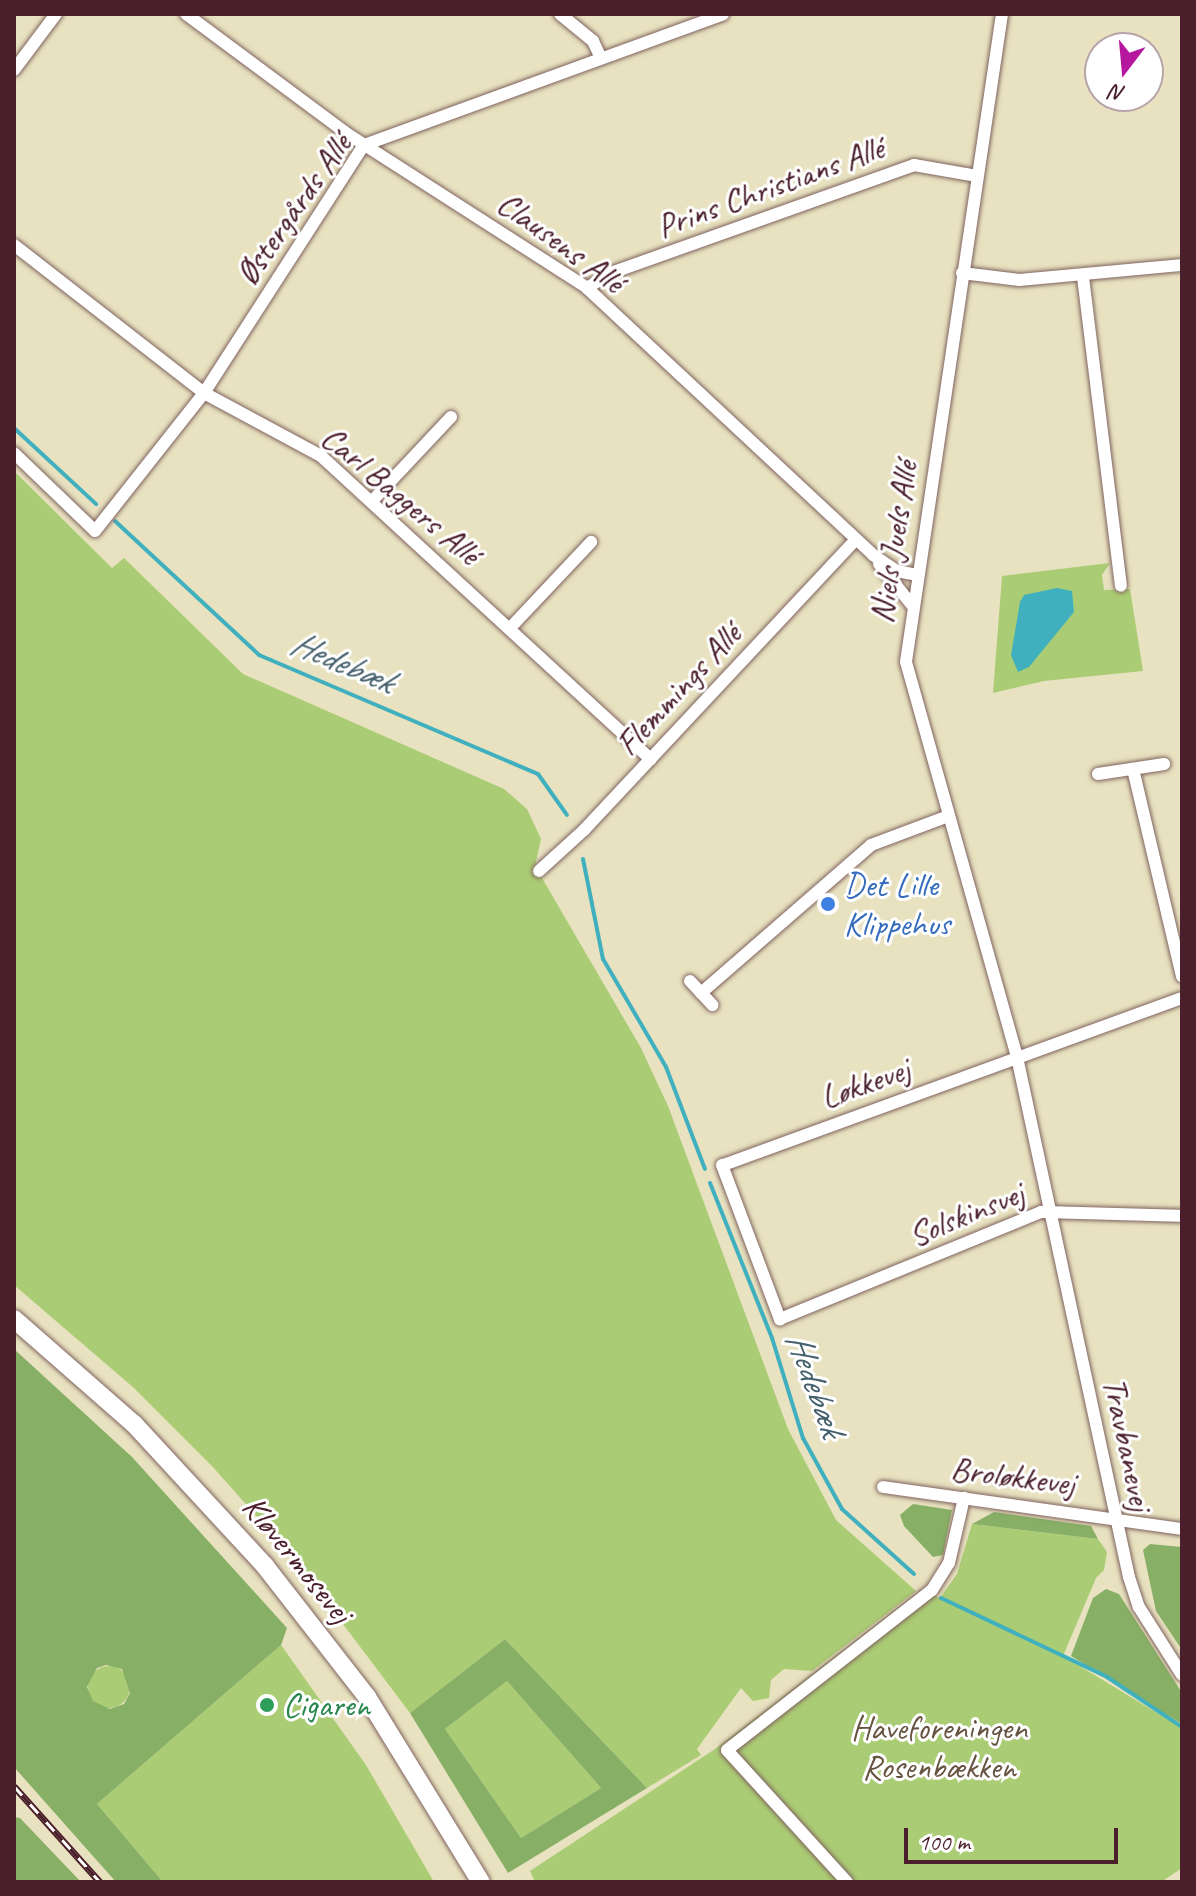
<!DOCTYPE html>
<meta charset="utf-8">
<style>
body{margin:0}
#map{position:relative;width:1196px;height:1896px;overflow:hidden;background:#e8e2c0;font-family:Caveat,sans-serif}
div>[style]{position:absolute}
.green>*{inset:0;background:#aacc74}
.round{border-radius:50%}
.forest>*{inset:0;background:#87b066}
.water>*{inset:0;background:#41b0be}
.stream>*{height:4px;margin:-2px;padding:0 2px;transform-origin:2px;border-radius:2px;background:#41b0be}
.roads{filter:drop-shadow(0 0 2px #81635f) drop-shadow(0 0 2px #81635f)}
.minor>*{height:12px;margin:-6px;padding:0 6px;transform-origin:6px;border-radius:6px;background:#fff}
.secondary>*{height:18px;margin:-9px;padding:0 9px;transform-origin:9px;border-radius:9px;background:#fff}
.rail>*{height:7px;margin-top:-3.5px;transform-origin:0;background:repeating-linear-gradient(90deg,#fff 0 12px,#4a1f2b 0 24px);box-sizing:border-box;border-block:2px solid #4a1f2b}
.dots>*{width:22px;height:22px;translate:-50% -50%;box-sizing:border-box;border:4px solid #fff;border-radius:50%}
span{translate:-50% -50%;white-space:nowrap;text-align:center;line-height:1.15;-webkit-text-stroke:6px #fff;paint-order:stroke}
.street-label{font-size:34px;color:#4a1f2b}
.shop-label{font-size:34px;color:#366cbe}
.left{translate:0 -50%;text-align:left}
.leisure-label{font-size:34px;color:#27864d}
.park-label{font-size:34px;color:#675341}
.water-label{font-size:36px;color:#46606d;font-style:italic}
.frame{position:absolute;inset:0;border:16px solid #4a1f2b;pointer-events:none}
.north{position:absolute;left:1084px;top:32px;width:80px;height:80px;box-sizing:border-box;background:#fff;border:2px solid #b7a5aa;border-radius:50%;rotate:196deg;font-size:22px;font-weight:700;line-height:32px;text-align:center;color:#4a1f2b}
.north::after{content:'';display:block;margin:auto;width:28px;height:36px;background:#b5179e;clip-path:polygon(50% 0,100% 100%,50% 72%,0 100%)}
.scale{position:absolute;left:904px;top:1828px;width:214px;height:36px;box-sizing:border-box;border:4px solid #4a1f2b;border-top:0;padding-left:10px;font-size:24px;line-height:28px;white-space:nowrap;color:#4a1f2b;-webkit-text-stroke:6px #fff;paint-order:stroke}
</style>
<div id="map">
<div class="green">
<i style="clip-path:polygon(14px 471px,112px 568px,124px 558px,243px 674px,504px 789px,527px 809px,541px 839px,535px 866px,641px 1048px,668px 1106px,788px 1429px,836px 1520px,916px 1591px,812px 1671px,784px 1669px,771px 1680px,769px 1698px,753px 1701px,741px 1688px,697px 1749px,701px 1755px,647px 1788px,505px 1639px,410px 1713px,291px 1555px,212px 1466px,134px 1388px,14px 1285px)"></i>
<i style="clip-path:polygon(1110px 563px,1102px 575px,1104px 590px,1130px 589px,1143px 671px,1044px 681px,993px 693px,1002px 576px)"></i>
<i style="clip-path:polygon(972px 1524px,1098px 1539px,1107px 1552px,1104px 1570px,1096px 1578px,1063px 1656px,1182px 1728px,1182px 1868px,1161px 1882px,535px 1882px,530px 1871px,715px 1749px,922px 1589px,940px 1598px,957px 1574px)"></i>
<i style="clip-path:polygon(281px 1645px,366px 1765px,434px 1882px,163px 1882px,97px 1804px)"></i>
<i class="round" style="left:88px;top:1666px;width:42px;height:42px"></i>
<i style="clip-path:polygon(507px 1681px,601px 1788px,521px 1838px,445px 1729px)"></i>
</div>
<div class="forest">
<i style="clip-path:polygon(evenodd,14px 1349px,132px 1457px,287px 1628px,281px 1645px,97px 1804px,163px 1882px,116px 1882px,14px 1767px,14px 1349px,106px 1665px,122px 1669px,130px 1693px,124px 1704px,110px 1709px,93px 1701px,87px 1687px,97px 1668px,106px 1665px)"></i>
<i style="clip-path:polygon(913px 1504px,952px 1510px,943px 1555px,933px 1557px,904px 1526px,900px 1515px)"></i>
<i style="clip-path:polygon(994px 1512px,1091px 1526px,1098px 1539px,972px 1524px)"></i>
<i style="clip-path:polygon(1150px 1544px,1182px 1547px,1182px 1650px,1156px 1611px,1143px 1550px)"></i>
<i style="clip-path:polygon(1106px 1589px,1119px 1594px,1182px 1693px,1182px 1724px,1071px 1656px,1093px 1598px)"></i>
<i style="clip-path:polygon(evenodd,505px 1639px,647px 1788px,508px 1873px,410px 1713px,505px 1639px,507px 1681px,601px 1788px,521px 1838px,445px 1729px,507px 1681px)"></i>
<i style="clip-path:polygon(14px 1817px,20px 1818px,81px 1882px,14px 1882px)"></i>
</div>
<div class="water">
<i style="clip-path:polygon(1057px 588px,1072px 591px,1074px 612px,1029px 667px,1018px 672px,1011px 655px,1020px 602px,1024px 595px)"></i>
</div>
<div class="stream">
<i style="left:14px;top:428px;width:112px;rotate:42.8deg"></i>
<i style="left:115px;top:521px;width:197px;rotate:42.9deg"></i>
<i style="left:259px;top:655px;width:303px;rotate:23.1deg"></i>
<i style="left:538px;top:774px;width:50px;rotate:54.7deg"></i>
<i style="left:583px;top:859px;width:102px;rotate:78.7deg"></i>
<i style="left:603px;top:959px;width:125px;rotate:59.7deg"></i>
<i style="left:666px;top:1067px;width:109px;rotate:69.1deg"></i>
<i style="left:710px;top:1183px;width:167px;rotate:68.2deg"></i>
<i style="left:772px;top:1338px;width:105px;rotate:72.8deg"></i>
<i style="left:803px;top:1438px;width:81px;rotate:61.2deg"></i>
<i style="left:842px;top:1509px;width:97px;rotate:42.1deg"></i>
<i style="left:941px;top:1598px;width:184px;rotate:25.4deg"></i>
<i style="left:1107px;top:1677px;width:90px;rotate:33.7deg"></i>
</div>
<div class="roads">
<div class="minor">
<i style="left:186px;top:14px;width:199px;rotate:36.6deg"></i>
<i style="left:346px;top:133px;width:287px;rotate:32.7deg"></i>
<i style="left:587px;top:288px;width:391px;rotate:43deg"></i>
<i style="left:873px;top:555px;width:29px;rotate:34deg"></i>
<i style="left:897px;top:571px;width:20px;rotate:11deg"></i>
<i style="left:560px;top:14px;width:43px;rotate:39.3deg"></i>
<i style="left:593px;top:41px;width:19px;rotate:65deg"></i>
<i style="left:1002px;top:14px;width:655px;rotate:98.43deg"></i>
<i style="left:906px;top:662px;width:410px;rotate:74.3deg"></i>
<i style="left:1017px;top:1057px;width:532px;rotate:77.85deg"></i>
<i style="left:1129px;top:1577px;width:32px;rotate:72deg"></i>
<i style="left:1139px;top:1607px;width:80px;rotate:57.7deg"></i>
<i style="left:14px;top:70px;width:70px;rotate:-53.1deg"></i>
<i style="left:14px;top:245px;width:241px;rotate:37.9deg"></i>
<i style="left:204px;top:393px;width:133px;rotate:28.3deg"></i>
<i style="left:321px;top:456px;width:448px;rotate:42.6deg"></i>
<i style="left:962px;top:273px;width:58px;rotate:6.9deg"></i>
<i style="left:1020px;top:280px;width:163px;rotate:-5.3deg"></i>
<i style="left:1083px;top:277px;width:311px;rotate:83deg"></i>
<i style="left:587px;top:288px;width:28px;rotate:-32deg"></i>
<i style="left:611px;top:273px;width:322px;rotate:-19.6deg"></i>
<i style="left:914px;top:165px;width:64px;rotate:9.9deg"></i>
<i style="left:14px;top:453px;width:112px;rotate:43.9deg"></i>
<i style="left:95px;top:531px;width:176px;rotate:-51.7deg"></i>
<i style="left:204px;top:393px;width:295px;rotate:-57.2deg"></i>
<i style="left:364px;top:145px;width:382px;rotate:-20deg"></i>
<i style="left:373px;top:500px;width:114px;rotate:-46.8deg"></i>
<i style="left:879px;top:564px;width:53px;rotate:51.2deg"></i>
<i style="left:511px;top:627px;width:117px;rotate:-46.7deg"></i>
<i style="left:1133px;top:769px;width:213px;rotate:76.7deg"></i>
<i style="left:1098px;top:774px;width:67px;rotate:-8.6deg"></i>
<i style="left:539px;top:871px;width:61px;rotate:-42.3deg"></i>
<i style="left:584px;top:830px;width:397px;rotate:-46.9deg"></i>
<i style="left:690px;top:981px;width:33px;rotate:47deg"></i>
<i style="left:701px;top:993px;width:225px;rotate:-41deg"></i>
<i style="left:871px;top:845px;width:82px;rotate:-20.6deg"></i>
<i style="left:1182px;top:998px;width:489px;rotate:160deg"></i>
<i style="left:722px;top:1165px;width:165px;rotate:69.4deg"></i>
<i style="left:780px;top:1319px;width:282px;rotate:-22.3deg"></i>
<i style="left:1041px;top:1212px;width:141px;rotate:1.6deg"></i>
<i style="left:883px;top:1487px;width:302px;rotate:8deg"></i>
<i style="left:847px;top:1882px;width:178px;rotate:-132.3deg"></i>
<i style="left:727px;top:1750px;width:260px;rotate:-38deg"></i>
<i style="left:932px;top:1590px;width:32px;rotate:-58deg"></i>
<i style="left:949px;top:1563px;width:67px;rotate:-77deg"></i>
</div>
<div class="secondary">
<i style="left:14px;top:1319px;width:159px;rotate:41.2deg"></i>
<i style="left:134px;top:1424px;width:193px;rotate:47.3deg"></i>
<i style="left:265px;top:1566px;width:166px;rotate:52.1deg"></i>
<i style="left:367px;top:1697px;width:217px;rotate:58.4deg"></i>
</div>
</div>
<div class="rail">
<i style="left:14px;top:1786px;width:129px;rotate:48.1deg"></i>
</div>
<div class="dots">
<i style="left:828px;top:904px;background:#3f7fe0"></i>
<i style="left:267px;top:1705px;background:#2e9e5b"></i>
</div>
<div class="street-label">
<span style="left:770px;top:187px;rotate:-20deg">Prins Christians Allé</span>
<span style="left:293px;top:209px;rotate:-55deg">Østergårds Allé</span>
<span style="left:561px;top:242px;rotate:36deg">Clausens Allé</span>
<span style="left:401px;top:495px;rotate:40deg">Carl Baggers Allé</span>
<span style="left:893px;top:542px;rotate:-81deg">Niels Juels Allé</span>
<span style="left:678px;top:689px;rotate:-47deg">Flemmings Allé</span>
<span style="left:865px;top:1083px;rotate:-20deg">Løkkevej</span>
<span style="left:966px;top:1214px;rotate:-22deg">Solskinsvej</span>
<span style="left:1128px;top:1444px;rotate:78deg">Travbanevej</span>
<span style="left:1013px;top:1476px;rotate:7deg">Broløkkevej</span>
<span style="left:298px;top:1559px;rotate:51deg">Kløvermosevej</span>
</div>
<div class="shop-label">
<span class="left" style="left:844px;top:904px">Det Lille<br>Klippehus</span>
</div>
<div class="leisure-label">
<span class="left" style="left:283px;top:1705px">Cigaren</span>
</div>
<div class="park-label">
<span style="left:939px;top:1747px">Haveforeningen<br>Rosenbækken</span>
</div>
<div class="water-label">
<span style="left:342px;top:662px;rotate:23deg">Hedebæk</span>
<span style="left:815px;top:1384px;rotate:70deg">Hedebæk</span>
</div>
<div class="frame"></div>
<div class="north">N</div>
<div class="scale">100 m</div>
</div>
